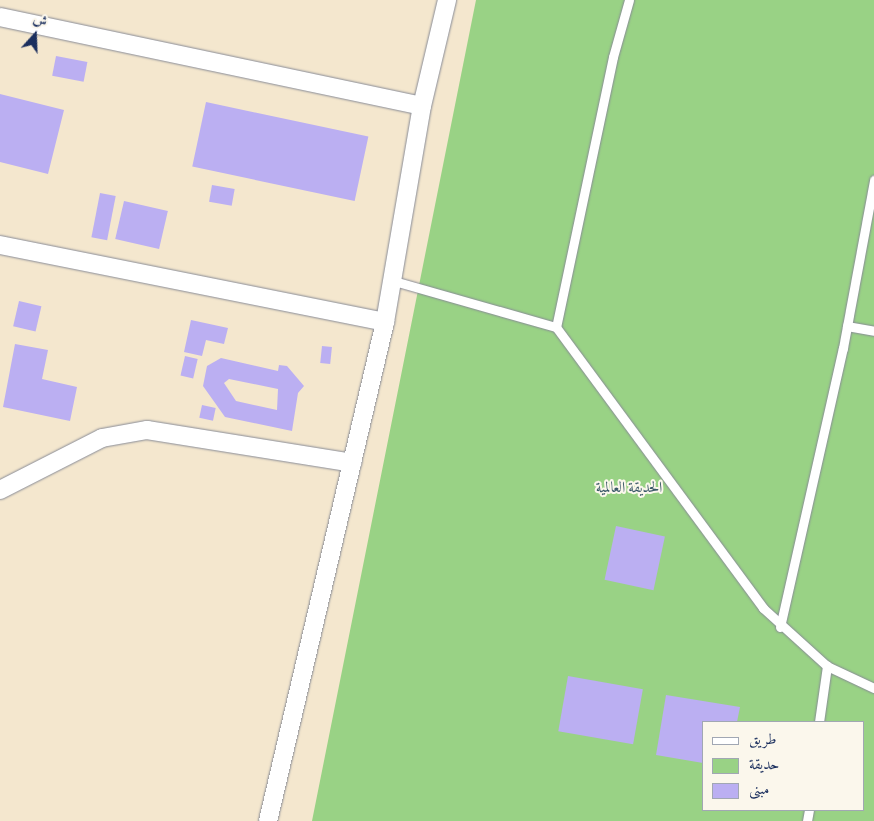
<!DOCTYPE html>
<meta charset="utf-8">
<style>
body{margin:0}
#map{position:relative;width:874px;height:821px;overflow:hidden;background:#f4e7ce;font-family:"Libre Bodoni",Amiri,serif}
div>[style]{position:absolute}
.green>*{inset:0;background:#99d285}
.building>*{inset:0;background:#bbaff2;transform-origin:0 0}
.roads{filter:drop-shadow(0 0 1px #888b96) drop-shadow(0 0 1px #888b96)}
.service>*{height:9px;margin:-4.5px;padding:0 4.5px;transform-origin:4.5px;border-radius:4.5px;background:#fff}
.minor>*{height:18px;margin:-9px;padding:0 9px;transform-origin:9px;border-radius:9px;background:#fff}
span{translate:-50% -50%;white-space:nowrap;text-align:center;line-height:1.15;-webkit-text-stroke:4px #fbf7ec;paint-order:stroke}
.park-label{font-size:15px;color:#3a5868}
.legend{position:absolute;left:702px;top:721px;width:162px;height:90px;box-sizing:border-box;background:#fbf7ec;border:1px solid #a1a7b3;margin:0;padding:6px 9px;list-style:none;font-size:15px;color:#1b2f5e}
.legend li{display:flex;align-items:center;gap:10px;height:25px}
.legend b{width:25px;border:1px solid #a1a7b3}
.north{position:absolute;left:10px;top:10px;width:50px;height:50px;-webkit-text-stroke:4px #fbf7ec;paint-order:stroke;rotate:20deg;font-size:14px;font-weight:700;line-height:20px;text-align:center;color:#1b2f5e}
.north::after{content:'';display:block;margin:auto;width:18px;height:22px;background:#1b2f5e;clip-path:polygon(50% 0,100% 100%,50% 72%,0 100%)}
</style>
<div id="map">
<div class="green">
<i style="clip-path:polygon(evenodd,476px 0,874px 0,874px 821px,312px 821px,476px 0,703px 722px,863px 722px,863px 810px,703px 810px,703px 722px)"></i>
</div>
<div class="building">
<i style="left:56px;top:56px;width:32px;height:20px;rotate:11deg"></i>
<i style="clip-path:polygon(0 94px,64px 110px,48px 174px,0 162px)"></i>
<i style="left:206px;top:102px;width:166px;height:66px;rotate:12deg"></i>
<i style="left:212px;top:185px;width:23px;height:17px;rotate:10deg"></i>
<i style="left:100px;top:193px;width:16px;height:45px;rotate:11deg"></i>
<i style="left:124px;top:201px;width:45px;height:39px;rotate:13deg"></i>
<i style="left:19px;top:301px;width:23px;height:26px;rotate:13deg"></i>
<i style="clip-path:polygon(191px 320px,228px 328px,224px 344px,206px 340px,202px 356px,184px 352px)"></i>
<i style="clip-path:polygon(15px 344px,48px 350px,42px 379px,77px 387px,70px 421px,3px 407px)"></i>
<i style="left:322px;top:346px;width:10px;height:17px;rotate:6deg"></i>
<i style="left:185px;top:356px;width:13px;height:20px;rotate:13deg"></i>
<i style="clip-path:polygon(evenodd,221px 358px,278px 371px,279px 365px,287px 366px,304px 386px,298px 393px,292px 431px,225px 417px,203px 386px,207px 366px,221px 358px,229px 379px,278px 389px,277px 410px,236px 401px,224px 383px,229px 379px)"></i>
<i style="left:202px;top:405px;width:14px;height:13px;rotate:12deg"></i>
<i style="left:616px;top:526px;width:50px;height:55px;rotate:12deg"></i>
<i style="left:568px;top:676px;width:76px;height:56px;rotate:10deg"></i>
<i style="clip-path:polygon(666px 695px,740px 707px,737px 722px,703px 722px,703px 763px,656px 755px)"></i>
</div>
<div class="roads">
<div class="service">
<i style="left:629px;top:0;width:59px;rotate:105.7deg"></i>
<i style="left:613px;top:57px;width:276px;rotate:101.9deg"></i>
<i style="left:556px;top:327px;width:349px;rotate:53.6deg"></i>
<i style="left:763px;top:608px;width:86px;rotate:42.2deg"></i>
<i style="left:827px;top:666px;width:52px;rotate:25.1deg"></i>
<i style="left:394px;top:281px;width:168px;rotate:15.9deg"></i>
<i style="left:847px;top:326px;width:27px;rotate:10deg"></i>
<i style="left:780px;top:627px;width:286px;rotate:-77.3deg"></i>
<i style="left:843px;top:348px;width:171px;rotate:-79.5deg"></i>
<i style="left:819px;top:722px;width:57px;rotate:-81.9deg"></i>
<i style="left:807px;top:821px;width:11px;rotate:-80deg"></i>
</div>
<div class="minor">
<i style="left:0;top:17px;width:431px;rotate:11.9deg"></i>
<i style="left:0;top:245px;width:393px;rotate:11.3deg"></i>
<i style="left:0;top:490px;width:114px;rotate:-27deg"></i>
<i style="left:102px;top:438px;width:46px;rotate:-10.1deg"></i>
<i style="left:147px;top:430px;width:208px;rotate:9.1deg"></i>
<i style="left:268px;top:821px;width:513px;rotate:-76.8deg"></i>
<i style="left:385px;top:322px;width:219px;rotate:-80.3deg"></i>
<i style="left:422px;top:106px;width:109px;rotate:-76.7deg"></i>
</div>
</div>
<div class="park-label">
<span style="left:629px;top:488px">الحديقة العالمية</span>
</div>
<ul class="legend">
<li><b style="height:6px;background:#fff"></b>طريق</li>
<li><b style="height:14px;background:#99d285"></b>حديقة</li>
<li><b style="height:14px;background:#bbaff2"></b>مبنى</li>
</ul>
<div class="north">ش</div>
</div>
